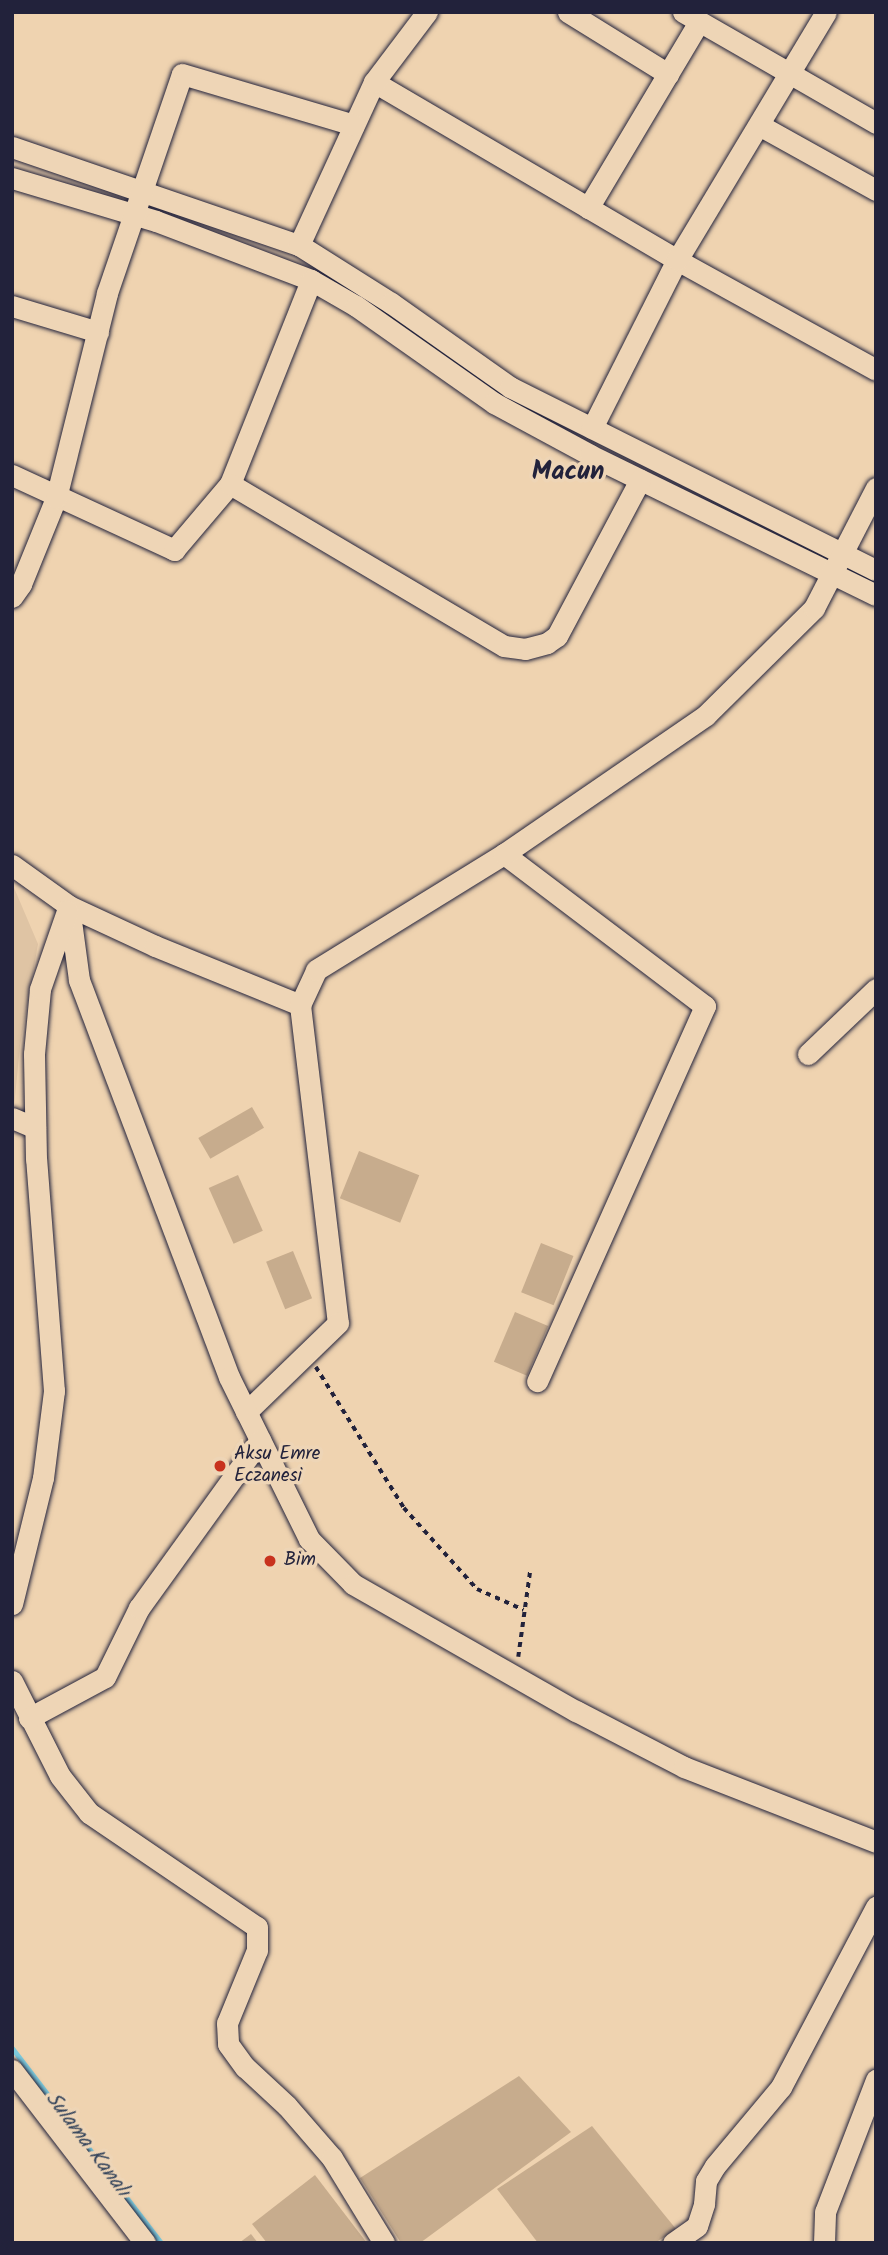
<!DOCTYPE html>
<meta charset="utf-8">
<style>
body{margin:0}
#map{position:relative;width:888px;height:2255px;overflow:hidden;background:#efd3b0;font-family:Kalam,sans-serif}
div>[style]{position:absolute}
.built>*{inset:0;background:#dfc4a4}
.stream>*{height:5px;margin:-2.5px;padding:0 2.5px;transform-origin:2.5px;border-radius:2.5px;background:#7ecbdd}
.building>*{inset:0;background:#c7ac8d;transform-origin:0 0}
.path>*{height:3.5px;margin-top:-1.75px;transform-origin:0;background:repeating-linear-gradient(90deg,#22223b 0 5px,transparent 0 10px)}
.roads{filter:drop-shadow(0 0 2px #22223b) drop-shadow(0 0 2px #22223b)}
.minor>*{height:21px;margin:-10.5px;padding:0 10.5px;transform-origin:10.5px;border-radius:10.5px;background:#eed5b6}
.dots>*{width:19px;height:19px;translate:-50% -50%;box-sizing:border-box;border:4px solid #eed5b6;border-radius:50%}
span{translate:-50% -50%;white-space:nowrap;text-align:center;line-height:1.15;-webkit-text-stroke:7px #eed5b6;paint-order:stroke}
.poi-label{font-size:19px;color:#22223b}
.left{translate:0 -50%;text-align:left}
.water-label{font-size:21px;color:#34445b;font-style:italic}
.district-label{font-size:26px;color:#22223b;font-weight:700}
.frame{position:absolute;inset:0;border:14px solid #22223b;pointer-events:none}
</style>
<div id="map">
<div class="built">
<i style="clip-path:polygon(12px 883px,38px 944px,20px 1046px,14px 1107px)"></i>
</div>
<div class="stream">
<i style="left:12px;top:2048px;width:245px;rotate:52.6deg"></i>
</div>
<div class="building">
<i style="left:252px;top:1107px;width:24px;height:62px;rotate:60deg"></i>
<i style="left:359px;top:1151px;width:65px;height:51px;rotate:22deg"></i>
<i style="left:238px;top:1175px;width:61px;height:32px;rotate:66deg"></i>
<i style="left:541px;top:1243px;width:35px;height:53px;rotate:22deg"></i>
<i style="left:293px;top:1251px;width:51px;height:29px;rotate:68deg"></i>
<i style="left:515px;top:1312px;width:36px;height:54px;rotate:23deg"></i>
<i style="clip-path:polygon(519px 2076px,571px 2132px,420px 2243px,401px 2243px,360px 2178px)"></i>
<i style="clip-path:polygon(592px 2126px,676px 2229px,655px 2243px,538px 2243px,497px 2189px)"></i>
<i style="clip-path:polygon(315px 2175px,367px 2243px,267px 2243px,252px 2224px)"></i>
<i style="clip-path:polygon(251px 2234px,258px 2243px,239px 2243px)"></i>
</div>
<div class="path">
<i style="left:316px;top:1367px;width:166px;rotate:58deg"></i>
<i style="left:404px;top:1508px;width:109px;rotate:48deg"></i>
<i style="left:477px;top:1589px;width:51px;rotate:24.1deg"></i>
<i style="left:518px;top:1657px;width:88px;rotate:-82.1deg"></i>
</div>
<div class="roads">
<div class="minor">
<i style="left:568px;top:12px;width:118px;rotate:31.8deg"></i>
<i style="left:683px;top:12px;width:223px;rotate:29.9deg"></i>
<i style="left:374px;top:82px;width:351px;rotate:30.4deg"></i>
<i style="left:677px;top:260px;width:227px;rotate:28.9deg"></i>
<i style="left:759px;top:125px;width:134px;rotate:29.1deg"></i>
<i style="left:12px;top:147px;width:303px;rotate:18.9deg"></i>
<i style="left:299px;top:245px;width:109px;rotate:32.2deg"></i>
<i style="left:391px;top:303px;width:146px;rotate:35.2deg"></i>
<i style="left:510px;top:387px;width:409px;rotate:26.6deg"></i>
<i style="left:12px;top:178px;width:150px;rotate:16.6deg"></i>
<i style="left:156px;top:221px;width:166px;rotate:20.8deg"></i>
<i style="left:311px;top:280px;width:52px;rotate:30deg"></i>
<i style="left:356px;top:306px;width:169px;rotate:35.1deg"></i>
<i style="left:494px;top:403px;width:109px;rotate:28.4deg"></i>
<i style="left:590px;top:455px;width:318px;rotate:26.1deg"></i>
<i style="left:588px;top:208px;width:217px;rotate:-59.2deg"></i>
<i style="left:299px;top:245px;width:179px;rotate:-65.3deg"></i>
<i style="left:374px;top:82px;width:88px;rotate:-52.9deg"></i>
<i style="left:12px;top:306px;width:90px;rotate:16.8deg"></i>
<i style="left:592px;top:428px;width:188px;rotate:-63.2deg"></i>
<i style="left:677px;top:260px;width:289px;rotate:-59deg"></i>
<i style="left:12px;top:475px;width:179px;rotate:24.8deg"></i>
<i style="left:174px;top:550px;width:87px;rotate:-49.7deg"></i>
<i style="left:230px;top:484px;width:219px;rotate:-68.3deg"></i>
<i style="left:230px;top:484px;width:318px;rotate:30.6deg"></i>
<i style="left:504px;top:646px;width:21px;rotate:8deg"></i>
<i style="left:525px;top:649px;width:23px;rotate:-15deg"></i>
<i style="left:547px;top:643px;width:12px;rotate:-35deg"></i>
<i style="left:557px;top:636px;width:177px;rotate:-62deg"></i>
<i style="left:12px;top:597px;width:16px;rotate:-55deg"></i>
<i style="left:21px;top:584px;width:93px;rotate:-67.9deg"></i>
<i style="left:56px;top:498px;width:211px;rotate:-76deg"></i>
<i style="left:107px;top:293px;width:231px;rotate:-71.1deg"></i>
<i style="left:182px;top:74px;width:179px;rotate:16.5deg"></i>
<i style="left:504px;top:854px;width:252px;rotate:37.1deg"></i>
<i style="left:705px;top:1006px;width:411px;rotate:114.1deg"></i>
<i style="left:12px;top:865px;width:70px;rotate:35.7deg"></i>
<i style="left:69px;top:906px;width:95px;rotate:24.9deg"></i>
<i style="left:155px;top:946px;width:157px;rotate:22.1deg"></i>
<i style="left:300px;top:1005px;width:320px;rotate:83.2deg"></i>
<i style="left:338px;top:1323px;width:128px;rotate:135.9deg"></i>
<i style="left:69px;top:906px;width:75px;rotate:82.3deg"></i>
<i style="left:79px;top:980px;width:424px;rotate:69.3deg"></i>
<i style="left:229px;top:1377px;width:181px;rotate:63.7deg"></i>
<i style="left:309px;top:1539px;width:63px;rotate:45.6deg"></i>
<i style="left:353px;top:1584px;width:257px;rotate:29.7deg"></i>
<i style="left:576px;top:1711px;width:122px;rotate:27.4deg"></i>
<i style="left:684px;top:1767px;width:206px;rotate:21.3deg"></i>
<i style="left:300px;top:1005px;width:38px;rotate:-65deg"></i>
<i style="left:316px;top:970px;width:221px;rotate:-31.7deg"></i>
<i style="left:504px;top:854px;width:245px;rotate:-34.5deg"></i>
<i style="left:706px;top:715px;width:152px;rotate:-44.7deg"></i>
<i style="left:814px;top:608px;width:135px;rotate:-62.7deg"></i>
<i style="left:808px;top:1054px;width:94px;rotate:-43.7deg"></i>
<i style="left:12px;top:1118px;width:25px;rotate:23deg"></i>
<i style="left:12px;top:1604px;width:130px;rotate:-76.2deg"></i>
<i style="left:43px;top:1478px;width:88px;rotate:-82.8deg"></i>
<i style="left:54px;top:1391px;width:233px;rotate:-94.4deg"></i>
<i style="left:36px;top:1159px;width:105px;rotate:-91.1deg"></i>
<i style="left:34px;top:1054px;width:65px;rotate:-84.7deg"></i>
<i style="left:40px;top:989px;width:83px;rotate:-70.9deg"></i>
<i style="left:12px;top:1681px;width:106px;rotate:63.2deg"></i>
<i style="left:60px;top:1776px;width:47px;rotate:51.9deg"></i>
<i style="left:89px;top:1813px;width:203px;rotate:34.2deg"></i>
<i style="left:257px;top:1927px;width:23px;rotate:90deg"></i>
<i style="left:257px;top:1950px;width:79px;rotate:112.3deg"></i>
<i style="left:227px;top:2023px;width:21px;rotate:87deg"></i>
<i style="left:228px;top:2044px;width:29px;rotate:54deg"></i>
<i style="left:245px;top:2067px;width:57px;rotate:42.9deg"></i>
<i style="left:287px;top:2106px;width:69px;rotate:49.1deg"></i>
<i style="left:332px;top:2158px;width:100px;rotate:58.5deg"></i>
<i style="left:29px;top:1718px;width:86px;rotate:-28.3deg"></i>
<i style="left:105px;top:1677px;width:77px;rotate:-63.8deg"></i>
<i style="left:139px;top:1608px;width:207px;rotate:-54.2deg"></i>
<i style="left:12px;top:2070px;width:218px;rotate:52.4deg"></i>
<i style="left:673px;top:2243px;width:29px;rotate:-35deg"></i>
<i style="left:697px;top:2226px;width:23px;rotate:-72deg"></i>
<i style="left:704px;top:2204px;width:23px;rotate:-85deg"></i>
<i style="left:706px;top:2181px;width:17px;rotate:-59deg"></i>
<i style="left:715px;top:2166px;width:103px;rotate:-50.1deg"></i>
<i style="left:781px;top:2087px;width:204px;rotate:-62.2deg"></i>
<i style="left:824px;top:2243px;width:31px;rotate:-88deg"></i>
<i style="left:825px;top:2212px;width:142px;rotate:-68.9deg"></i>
</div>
</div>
<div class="dots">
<i style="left:220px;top:1466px;background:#c8321e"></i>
<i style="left:270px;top:1561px;background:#c8321e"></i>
</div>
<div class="poi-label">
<span class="left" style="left:234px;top:1466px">Aksu Emre<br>Eczanesi</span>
<span class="left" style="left:284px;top:1561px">Bim</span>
</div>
<div class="water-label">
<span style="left:87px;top:2145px;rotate:53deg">Sulama Kanalı</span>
</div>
<div class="district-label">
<span style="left:568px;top:473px">Macun</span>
</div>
<div class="frame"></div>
</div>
